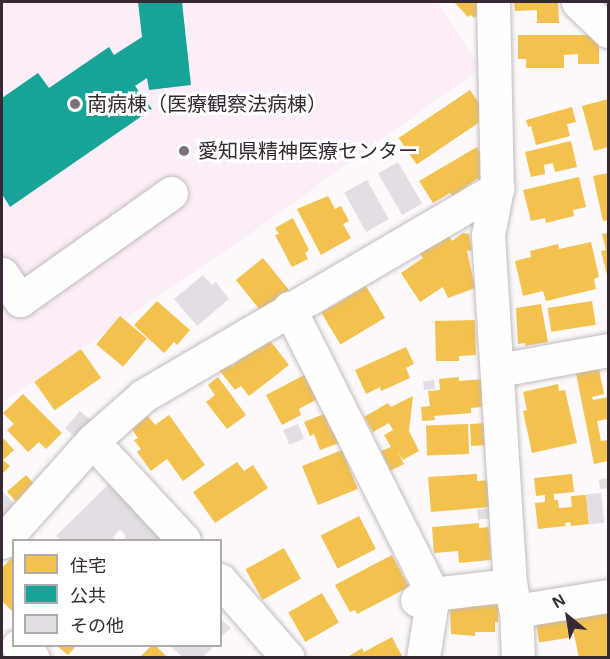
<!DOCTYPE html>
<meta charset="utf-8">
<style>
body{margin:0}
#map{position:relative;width:610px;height:659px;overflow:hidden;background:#fcf8fb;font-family:Arial,"Noto Sans JP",sans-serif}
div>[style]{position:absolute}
.built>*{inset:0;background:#fbeef8}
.homes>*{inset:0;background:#f2c14e;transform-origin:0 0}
.public>*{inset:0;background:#17a398}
.building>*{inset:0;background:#e2dee4;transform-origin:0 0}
.roads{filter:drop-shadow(0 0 2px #c1babf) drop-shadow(0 0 2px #c1babf)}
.minor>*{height:33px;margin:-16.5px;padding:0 16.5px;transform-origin:16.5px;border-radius:16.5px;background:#fffefe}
.dots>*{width:16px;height:16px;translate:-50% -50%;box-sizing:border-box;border:3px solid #fff;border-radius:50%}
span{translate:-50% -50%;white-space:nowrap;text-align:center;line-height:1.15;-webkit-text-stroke:6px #fff;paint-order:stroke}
.poi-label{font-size:20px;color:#352a33}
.left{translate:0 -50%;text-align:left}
.frame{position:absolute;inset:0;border:3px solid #352a33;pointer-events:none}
.legend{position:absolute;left:12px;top:539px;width:210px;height:108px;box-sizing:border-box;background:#fff;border:2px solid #aeaaad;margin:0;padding:8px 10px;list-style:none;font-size:18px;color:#352a33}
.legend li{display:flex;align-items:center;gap:12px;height:30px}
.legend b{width:30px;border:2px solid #aeaaad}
.north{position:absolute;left:538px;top:587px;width:60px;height:60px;-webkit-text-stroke:4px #fff;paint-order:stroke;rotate:330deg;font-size:16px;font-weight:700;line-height:24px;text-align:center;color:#352a33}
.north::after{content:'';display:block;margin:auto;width:21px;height:27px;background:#352a33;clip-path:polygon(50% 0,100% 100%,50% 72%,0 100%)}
</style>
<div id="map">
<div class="built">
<i style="clip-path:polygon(2px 2px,437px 2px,481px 68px,251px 233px,2px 403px)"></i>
</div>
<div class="homes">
<i style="clip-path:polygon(454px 2px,480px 2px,485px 7px,474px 18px,471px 15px,468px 17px)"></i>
<i style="clip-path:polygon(514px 2px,558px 2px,559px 23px,537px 23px,537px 10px,515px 11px)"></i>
<i style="clip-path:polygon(518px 35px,599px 35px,599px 64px,578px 64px,578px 54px,564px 55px,564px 68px,526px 68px,526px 59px,518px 59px)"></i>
<i style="left:470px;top:90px;width:32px;height:86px;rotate:56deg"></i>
<i style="clip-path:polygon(608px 99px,608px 147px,594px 151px,582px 106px)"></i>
<i style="clip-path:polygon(572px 107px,576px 122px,567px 124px,570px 136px,536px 145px,531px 126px,528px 127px,526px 120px)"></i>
<i style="clip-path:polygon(571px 141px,577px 167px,555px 172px,553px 163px,544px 165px,545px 174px,531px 177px,525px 152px)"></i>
<i style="clip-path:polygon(477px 147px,490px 169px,481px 185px,478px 178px,453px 196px,450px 193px,433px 203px,419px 181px)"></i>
<i style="clip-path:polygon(608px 173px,608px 220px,603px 221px,593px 176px)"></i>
<i style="clip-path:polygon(579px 177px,586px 207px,573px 210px,574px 216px,546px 223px,545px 218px,531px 221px,523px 190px)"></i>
<i style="clip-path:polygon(328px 196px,335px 209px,341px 206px,349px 221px,343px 224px,351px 238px,321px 255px,297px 209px)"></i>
<i style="clip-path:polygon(293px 218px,309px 250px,305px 253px,308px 259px,292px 267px,275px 235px,279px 234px,275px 228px)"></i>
<i style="clip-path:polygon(446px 232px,452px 241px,463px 233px,469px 234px,472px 250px,467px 251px,475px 288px,448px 298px,443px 287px,420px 302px,401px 273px,423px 258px,417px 250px)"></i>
<i style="clip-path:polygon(608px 233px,608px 279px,601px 251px,606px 250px,602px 234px)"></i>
<i style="clip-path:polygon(591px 242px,599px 277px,594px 279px,596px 289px,546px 301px,543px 291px,523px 296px,515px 261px,531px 257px,530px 251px,558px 244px,559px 249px)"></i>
<i style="left:263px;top:258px;width:41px;height:35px;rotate:51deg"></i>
<i style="left:366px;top:286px;width:37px;height:52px;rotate:59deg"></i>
<i style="clip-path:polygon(157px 301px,190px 330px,177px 345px,174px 342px,164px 353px,134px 325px)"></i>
<i style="left:592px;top:301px;width:24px;height:45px;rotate:81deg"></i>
<i style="clip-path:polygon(541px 304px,548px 342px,525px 346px,525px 343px,518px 344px,516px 308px)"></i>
<i style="left:120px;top:316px;width:35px;height:37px;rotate:40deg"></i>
<i style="clip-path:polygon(475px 320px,476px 355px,459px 356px,459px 361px,436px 361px,435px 321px)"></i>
<i style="clip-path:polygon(268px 338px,289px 365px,249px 396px,241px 386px,235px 390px,219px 370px,229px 363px,232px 366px)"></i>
<i style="clip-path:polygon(406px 347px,414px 364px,406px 368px,410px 378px,381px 391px,380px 387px,366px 394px,355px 370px)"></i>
<i style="left:81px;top:349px;width:35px;height:57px;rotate:55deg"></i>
<i style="clip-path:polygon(599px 369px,604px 394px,592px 397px,593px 400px,608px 397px,608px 419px,597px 421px,601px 441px,608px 440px,608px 461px,594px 464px,576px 373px)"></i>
<i style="clip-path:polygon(312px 371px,325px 395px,299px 409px,301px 415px,282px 425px,266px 395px)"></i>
<i style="clip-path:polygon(218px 377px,246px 415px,227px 429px,206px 402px,215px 395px,208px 385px)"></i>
<i style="clip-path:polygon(459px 377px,459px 381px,485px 379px,487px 394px,481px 395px,482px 407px,471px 408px,471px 413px,434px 416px,435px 420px,422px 421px,421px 407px,430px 406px,428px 391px,440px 390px,439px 379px)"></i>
<i style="clip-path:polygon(558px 384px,559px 391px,565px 390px,577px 443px,532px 453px,523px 411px,527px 410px,523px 392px)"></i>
<i style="clip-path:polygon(23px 394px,62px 433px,46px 449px,39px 442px,28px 452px,7px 430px,14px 424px,3px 413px)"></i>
<i style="clip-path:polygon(413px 396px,409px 431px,419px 451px,403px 460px,398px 452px,404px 464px,390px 471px,381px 451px,391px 447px,384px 435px,393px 430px,389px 423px,373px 432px,364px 417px,388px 403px,391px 407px)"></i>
<i style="clip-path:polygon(339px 408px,347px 440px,320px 450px,314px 434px,310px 436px,304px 422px)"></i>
<i style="clip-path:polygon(169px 415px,205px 465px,183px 481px,167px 459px,151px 471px,137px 452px,141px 449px,134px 440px,138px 438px,131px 428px,148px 416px,155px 425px)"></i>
<i style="left:488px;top:423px;width:22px;height:18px;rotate:87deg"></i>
<i style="left:468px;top:424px;width:30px;height:42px;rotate:88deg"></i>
<i style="clip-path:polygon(2px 437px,14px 450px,3px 460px,10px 466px,2px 474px)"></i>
<i style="left:342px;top:450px;width:42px;height:43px;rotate:68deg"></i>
<i style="clip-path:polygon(237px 462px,244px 471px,253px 465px,268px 488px,215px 523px,193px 492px)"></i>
<i style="clip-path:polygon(477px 474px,477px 481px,489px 480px,491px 507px,431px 512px,428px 477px)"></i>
<i style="clip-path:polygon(572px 474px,574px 492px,554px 494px,554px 500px,558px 500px,559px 508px,572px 507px,571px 496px,586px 495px,589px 524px,571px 526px,570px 522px,565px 523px,566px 526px,538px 529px,535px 503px,545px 502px,545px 495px,536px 496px,534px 478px)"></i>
<i style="left:26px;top:475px;width:20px;height:25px;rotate:49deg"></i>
<i style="left:359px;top:516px;width:37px;height:43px;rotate:63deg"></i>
<i style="clip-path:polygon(479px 523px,479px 528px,489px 527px,491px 560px,459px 563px,458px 551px,434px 553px,432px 527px)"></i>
<i style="left:284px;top:548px;width:35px;height:44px;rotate:61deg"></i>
<i style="clip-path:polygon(14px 555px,14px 609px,12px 611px,2px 601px,2px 568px)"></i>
<i style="clip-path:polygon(392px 555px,409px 587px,357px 614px,355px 610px,350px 612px,335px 585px)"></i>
<i style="left:322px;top:593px;width:34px;height:39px;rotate:60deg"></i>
<i style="clip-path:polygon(498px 605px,498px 622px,495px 622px,495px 632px,475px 632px,475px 636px,451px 634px,450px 606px)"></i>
<i style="clip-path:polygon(608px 612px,608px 658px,579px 658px,571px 620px)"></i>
<i style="left:566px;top:620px;width:18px;height:30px;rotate:81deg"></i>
<i style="clip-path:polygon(392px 637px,403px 658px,346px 658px,362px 648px,364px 652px)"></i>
<i style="clip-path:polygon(57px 646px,76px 646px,68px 655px)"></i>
<i style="clip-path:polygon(151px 646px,156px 646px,168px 658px,139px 658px)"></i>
</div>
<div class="public">
<i style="clip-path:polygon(138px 2px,182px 2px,191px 85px,149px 90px,147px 78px,135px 86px,152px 109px,10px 207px,2px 194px,2px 98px,38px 73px,49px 88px,109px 47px,114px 55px,142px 37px)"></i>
</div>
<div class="building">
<i style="left:398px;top:162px;width:48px;height:23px;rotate:60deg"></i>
<i style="left:367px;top:180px;width:45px;height:26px;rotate:61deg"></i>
<i style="clip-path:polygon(203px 275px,212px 285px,216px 282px,229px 299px,197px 326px,174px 299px)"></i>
<i style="left:434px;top:380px;width:9px;height:11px;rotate:84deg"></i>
<i style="left:80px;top:411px;width:26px;height:23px;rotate:40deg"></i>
<i style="left:298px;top:424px;width:16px;height:16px;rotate:68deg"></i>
<i style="clip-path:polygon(115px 478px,169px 534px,162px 540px,122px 540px,126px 536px,120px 530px,113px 537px,116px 540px,60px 540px,56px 536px)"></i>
<i style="clip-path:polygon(608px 478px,608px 488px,600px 489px,599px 480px)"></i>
<i style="clip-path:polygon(2px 491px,17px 507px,2px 522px)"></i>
<i style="left:601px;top:493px;width:30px;height:15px;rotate:84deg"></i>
<i style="left:492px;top:508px;width:10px;height:15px;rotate:84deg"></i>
<i style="clip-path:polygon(220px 618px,231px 628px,220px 638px)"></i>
<i style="clip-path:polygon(171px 646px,214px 646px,202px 658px,183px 658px)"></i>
</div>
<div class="roads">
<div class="minor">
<i style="left:493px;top:2px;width:186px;rotate:88.8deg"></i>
<i style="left:497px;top:188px;width:48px;rotate:100.8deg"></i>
<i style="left:488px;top:235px;width:351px;rotate:86.4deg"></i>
<i style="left:510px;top:585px;width:27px;rotate:77deg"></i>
<i style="left:516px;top:611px;width:47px;rotate:87.6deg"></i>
<i style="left:578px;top:2px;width:42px;rotate:44deg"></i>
<i style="left:2px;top:274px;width:32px;rotate:55deg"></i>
<i style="left:20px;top:300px;width:185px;rotate:-35.3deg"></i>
<i style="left:289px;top:308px;width:320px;rotate:63.3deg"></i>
<i style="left:433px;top:594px;width:65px;rotate:98.9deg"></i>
<i style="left:499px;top:370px;width:111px;rotate:-10.4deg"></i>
<i style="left:92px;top:441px;width:135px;rotate:47.1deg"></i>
<i style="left:2px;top:542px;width:135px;rotate:-48.3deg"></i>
<i style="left:92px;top:441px;width:68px;rotate:-41.4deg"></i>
<i style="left:143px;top:396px;width:411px;rotate:-30.4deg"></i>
<i style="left:220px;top:580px;width:103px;rotate:48.9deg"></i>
<i style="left:417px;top:600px;width:17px;rotate:-21deg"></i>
<i style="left:433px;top:594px;width:78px;rotate:-6.7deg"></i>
<i style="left:516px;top:611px;width:93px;rotate:-9.3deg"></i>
<i style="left:18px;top:646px;width:19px;rotate:39deg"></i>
</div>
</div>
<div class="dots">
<i style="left:75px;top:104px;background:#7b7279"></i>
<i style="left:184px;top:151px;background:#7b7279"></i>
</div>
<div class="poi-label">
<span class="left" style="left:87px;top:104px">南病棟（医療観察法病棟）</span>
<span class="left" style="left:198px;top:151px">愛知県精神医療センター</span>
</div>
<div class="frame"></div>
<ul class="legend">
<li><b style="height:16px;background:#f2c14e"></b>住宅</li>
<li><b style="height:16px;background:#17a398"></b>公共</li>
<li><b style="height:16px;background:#e2dee4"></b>その他</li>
</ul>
<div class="north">N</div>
</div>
